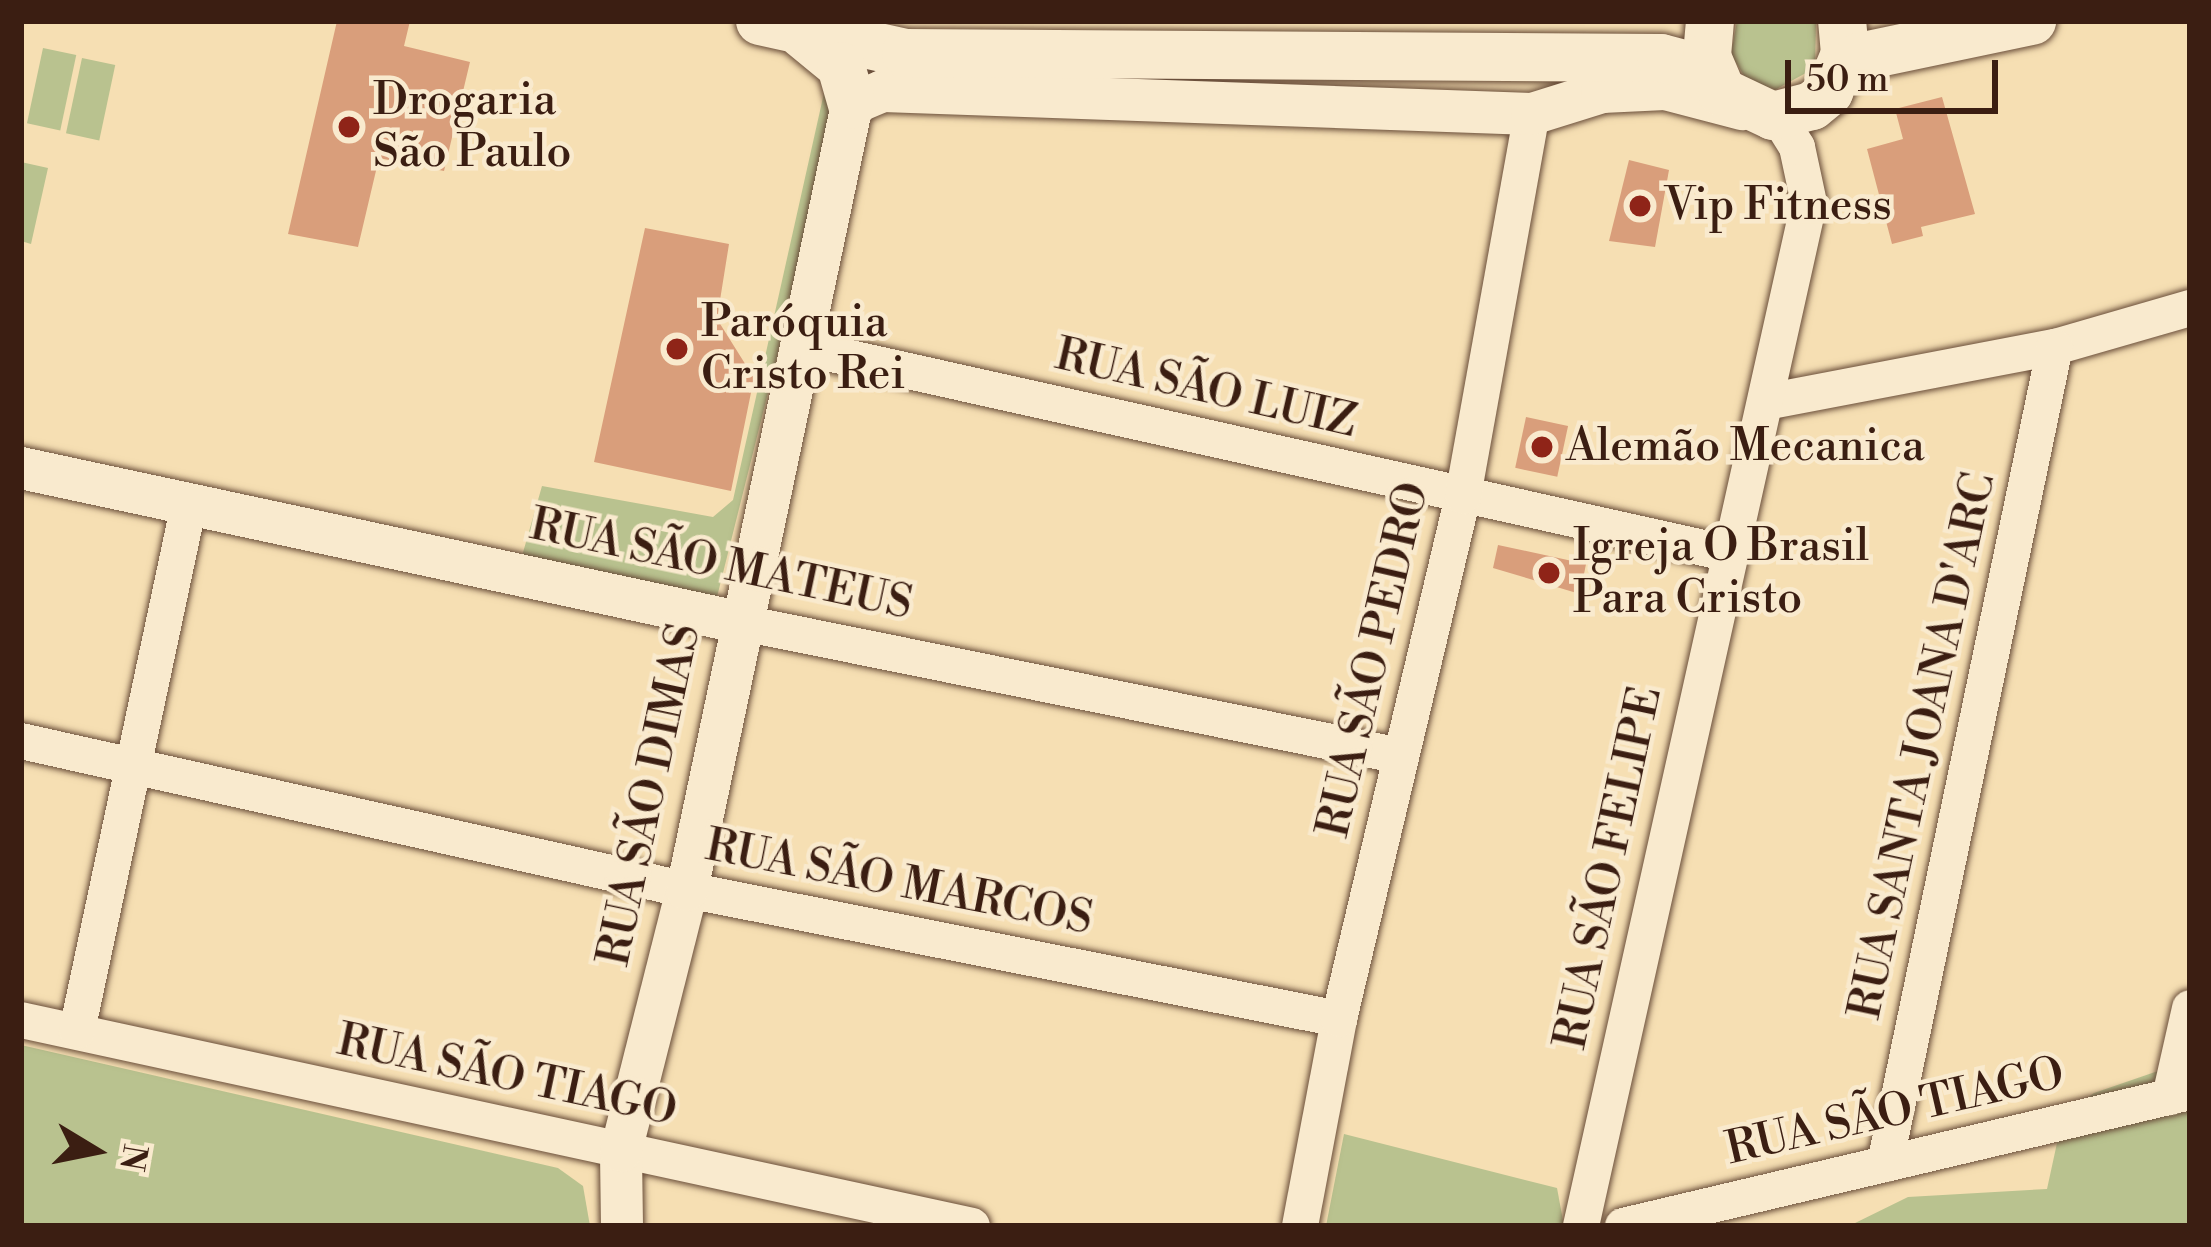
<!DOCTYPE html>
<meta charset="utf-8">
<style>
body{margin:0}
#map{position:relative;width:2211px;height:1247px;overflow:hidden;background:#f6dfb3;font-family:"Libre Bodoni",serif}
div>[style]{position:absolute}
.green>*{inset:0;background:#b9c28f;transform-origin:0 0}
.building>*{inset:0;background:#d99e7b;transform-origin:0 0}
.roads{filter:drop-shadow(0 0 3px #6a4e3a) drop-shadow(0 0 3px #6a4e3a)}
.minor>*{height:36px;margin:-18px;padding:0 18px;transform-origin:18px;border-radius:18px;background:#f9eace}
.tertiary>*{height:42px;margin:-21px;padding:0 21px;transform-origin:21px;border-radius:21px;background:#f9eace}
.secondary>*{height:48px;margin:-24px;padding:0 24px;transform-origin:24px;border-radius:24px;background:#f9eace}
.dots>*{width:33px;height:33px;translate:-50% -50%;box-sizing:border-box;border:6px solid #f9eace;border-radius:50%}
span{translate:-50% -50%;white-space:nowrap;text-align:center;line-height:1.15;-webkit-text-stroke:9px #f9eace;paint-order:stroke}
.poi-label{font-size:45px;color:#3b1e12}
.left{translate:0 -50%;text-align:left}
.street-label{font-size:45px;color:#3b1e12}
.frame{position:absolute;inset:0;border:24px solid #3b1e12;pointer-events:none}
.north{position:absolute;left:36px;top:1091px;width:120px;height:120px;-webkit-text-stroke:9px #f9eace;paint-order:stroke;rotate:100deg;font-size:33px;font-weight:700;line-height:48px;text-align:center;color:#3b1e12}
.north::after{content:'';display:block;margin:auto;width:42px;height:54px;background:#3b1e12;clip-path:polygon(50% 0,100% 100%,50% 72%,0 100%)}
.scale{position:absolute;left:1785px;top:60px;width:213px;height:54px;box-sizing:border-box;border:6px solid #3b1e12;border-top:0;padding-left:15px;font-size:36px;line-height:42px;white-space:nowrap;color:#3b1e12;-webkit-text-stroke:9px #f9eace;paint-order:stroke}
</style>
<div id="map">
<div class="green">
<i style="clip-path:polygon(1737px 21px,1816px 21px,1815px 68px,1775px 90px,1746px 79px,1731px 54px)"></i>
<i style="left:43px;top:48px;width:34px;height:77px;rotate:12deg"></i>
<i style="left:82px;top:58px;width:34px;height:77px;rotate:12deg"></i>
<i style="clip-path:polygon(828px 75px,845px 84px,717px 597px,522px 556px,542px 486px,713px 517px,733px 500px)"></i>
<i style="clip-path:polygon(21px 162px,48px 168px,31px 244px,21px 241px)"></i>
<i style="clip-path:polygon(21px 1045px,558px 1168px,583px 1186px,590px 1226px,21px 1226px)"></i>
<i style="clip-path:polygon(2190px 1060px,2190px 1226px,1849px 1226px,1908px 1197px,2047px 1189px,2057px 1143px,2051px 1122px,2094px 1093px)"></i>
<i style="clip-path:polygon(1344px 1134px,1557px 1188px,1564px 1226px,1326px 1226px)"></i>
</div>
<div class="building">
<i style="clip-path:polygon(337px 21px,410px 21px,404px 46px,470px 62px,444px 171px,379px 158px,358px 247px,288px 234px)"></i>
<i style="clip-path:polygon(1942px 97px,1975px 214px,1921px 227px,1923px 236px,1892px 244px,1867px 149px,1903px 139px,1895px 109px)"></i>
<i style="clip-path:polygon(1629px 160px,1669px 170px,1655px 247px,1609px 241px)"></i>
<i style="clip-path:polygon(645px 228px,729px 244px,717px 319px,754px 378px,731px 491px,594px 462px)"></i>
<i style="left:1526px;top:417px;width:43px;height:52px;rotate:12deg"></i>
<i style="clip-path:polygon(1498px 545px,1586px 564px,1580px 594px,1493px 568px)"></i>
</div>
<div class="roads">
<div class="minor">
<i style="left:805px;top:348px;width:944px;rotate:12.55deg"></i>
<i style="left:1766px;top:402px;width:294px;rotate:-10.8deg"></i>
<i style="left:2055px;top:347px;width:141px;rotate:-16.1deg"></i>
<i style="left:738px;top:622px;width:676px;rotate:11.43deg"></i>
<i style="left:21px;top:741px;width:682px;rotate:12.61deg"></i>
<i style="left:687px;top:890px;width:665px;rotate:11.19deg"></i>
<i style="left:21px;top:1020px;width:973px;rotate:12.22deg"></i>
<i style="left:77px;top:1031px;width:539px;rotate:-78deg"></i>
<i style="left:2170px;top:1097px;width:91px;rotate:-77.3deg"></i>
<i style="left:1885px;top:1164px;width:834px;rotate:-78.25deg"></i>
<i style="left:1300px;top:1226px;width:211px;rotate:-79.3deg"></i>
<i style="left:1339px;top:1019px;width:537px;rotate:-76.66deg"></i>
<i style="left:1463px;top:496px;width:388px;rotate:-79.8deg"></i>
<i style="left:1581px;top:1226px;width:1048px;rotate:-77.44deg"></i>
<i style="left:1809px;top:203px;width:57px;rotate:-102.1deg"></i>
<i style="left:1797px;top:147px;width:36px;rotate:-122deg"></i>
<i style="left:1623px;top:1226px;width:583px;rotate:-13.3deg"></i>
</div>
<div class="tertiary">
<i style="left:21px;top:468px;width:733px;rotate:12.12deg"></i>
<i style="left:622px;top:1226px;width:75px;rotate:-90.8deg"></i>
<i style="left:621px;top:1151px;width:269px;rotate:-75.8deg"></i>
<i style="left:687px;top:890px;width:803px;rotate:-78.14deg"></i>
<i style="left:852px;top:104px;width:34px;rotate:-23deg"></i>
<i style="left:883px;top:91px;width:649px;rotate:2.03deg"></i>
<i style="left:1532px;top:114px;width:73px;rotate:-17.4deg"></i>
<i style="left:1602px;top:92px;width:63px;rotate:-2.7deg"></i>
<i style="left:1665px;top:89px;width:80px;rotate:14.6deg"></i>
</div>
<div class="secondary">
<i style="left:760px;top:21px;width:149px;rotate:12.4deg"></i>
<i style="left:906px;top:53px;width:755px;rotate:0.38deg"></i>
<i style="left:1661px;top:58px;width:34px;rotate:15deg"></i>
<i style="left:1694px;top:67px;width:38px;rotate:42deg"></i>
<i style="left:1710px;top:21px;width:36px;rotate:95deg"></i>
<i style="left:1707px;top:57px;width:38px;rotate:67deg"></i>
<i style="left:1722px;top:92px;width:56px;rotate:25.2deg"></i>
<i style="left:1773px;top:116px;width:40px;rotate:-14.4deg"></i>
<i style="left:1812px;top:106px;width:22px;rotate:-39deg"></i>
<i style="left:1829px;top:92px;width:41px;rotate:-67.2deg"></i>
<i style="left:1845px;top:54px;width:33px;rotate:-95deg"></i>
<i style="left:802px;top:34px;width:50px;rotate:39.4deg"></i>
<i style="left:841px;top:66px;width:40px;rotate:74deg"></i>
<i style="left:1841px;top:73px;width:24px;rotate:-42deg"></i>
<i style="left:1859px;top:57px;width:177px;rotate:-11.8deg"></i>
</div>
</div>
<div class="dots">
<i style="left:349px;top:127px;background:#8f2418"></i>
<i style="left:1640px;top:206px;background:#8f2418"></i>
<i style="left:677px;top:349px;background:#8f2418"></i>
<i style="left:1542px;top:447px;background:#8f2418"></i>
<i style="left:1549px;top:573px;background:#8f2418"></i>
</div>
<div class="poi-label">
<span class="left" style="left:373px;top:127px">Drogaria<br>São Paulo</span>
<span class="left" style="left:1664px;top:206px">Vip Fitness</span>
<span class="left" style="left:701px;top:349px">Paróquia<br>Cristo Rei</span>
<span class="left" style="left:1566px;top:447px">Alemão Mecanica</span>
<span class="left" style="left:1573px;top:573px">Igreja O Brasil<br>Para Cristo</span>
</div>
<div class="street-label">
<span style="left:1206px;top:389px;rotate:13deg">RUA SÃO LUIZ</span>
<span style="left:721px;top:565px;rotate:12deg">RUA SÃO MATEUS</span>
<span style="left:1374px;top:660px;rotate:-77deg">RUA SÃO PEDRO</span>
<span style="left:1923px;top:746px;rotate:-78deg">RUA SANTA JOANA D'ARC</span>
<span style="left:650px;top:795px;rotate:-78deg">RUA SÃO DIMAS</span>
<span style="left:1609px;top:868px;rotate:-78deg">RUA SÃO FELIPE</span>
<span style="left:899px;top:883px;rotate:11deg">RUA SÃO MARCOS</span>
<span style="left:507px;top:1076px;rotate:12deg">RUA SÃO TIAGO</span>
<span style="left:1895px;top:1112px;rotate:-13deg">RUA SÃO TIAGO</span>
</div>
<div class="frame"></div>
<div class="north">N</div>
<div class="scale">50 m</div>
</div>
